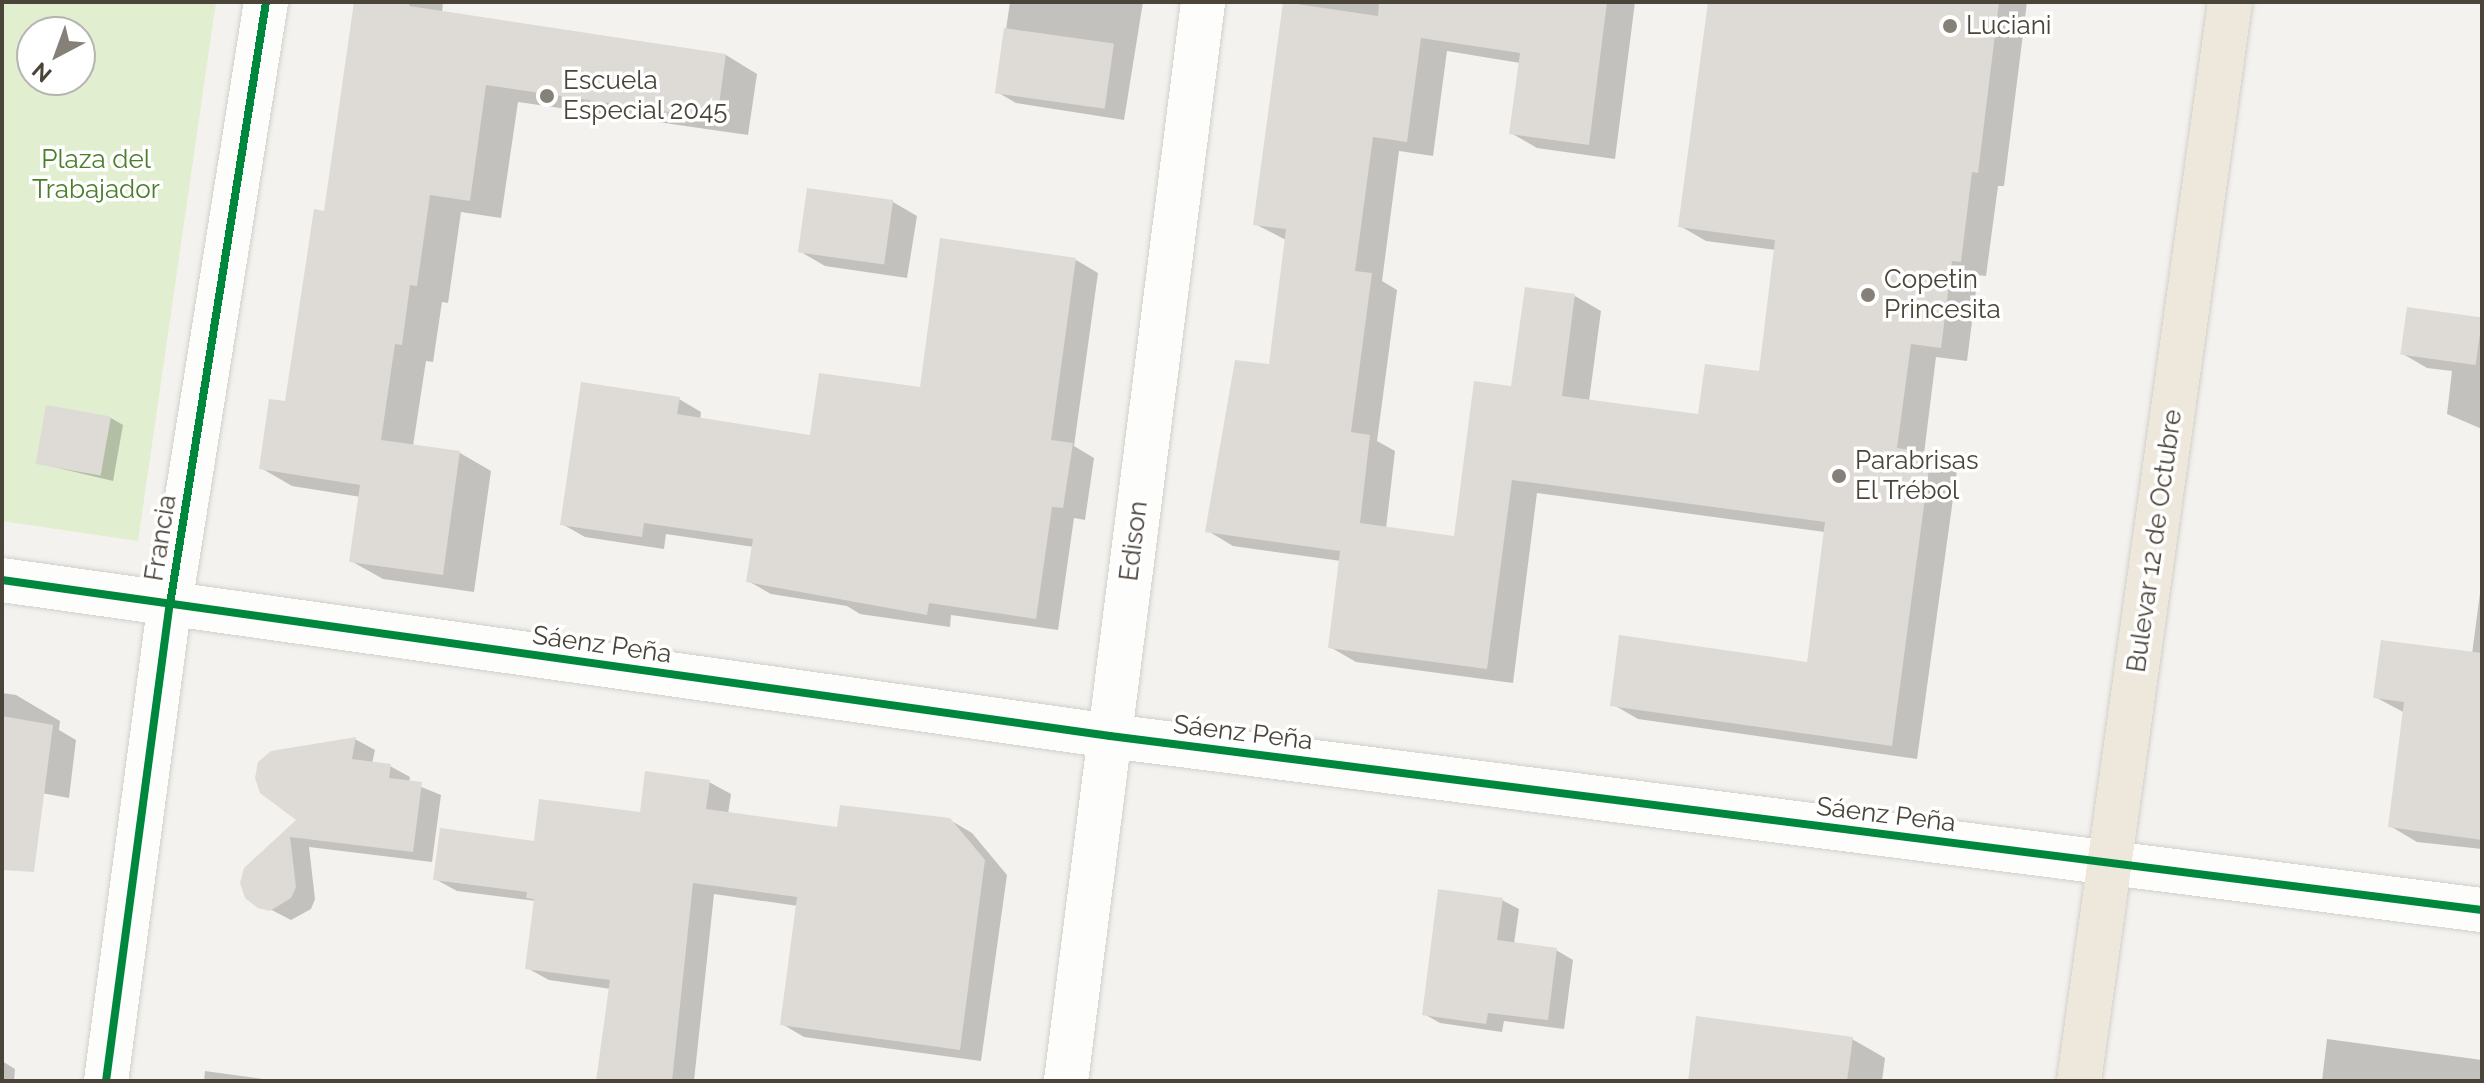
<!DOCTYPE html>
<meta charset="utf-8">
<style>
body{margin:0}
#map{position:relative;width:2484px;height:1083px;overflow:hidden;background:#f4f2ee;font-family:Raleway,sans-serif}
div>[style]{position:absolute}
.green>*{inset:0;background:#e1eecf}
.shadow>*{inset:0;background:#0003}
.building>*{inset:0;background:#dedbd6;transform-origin:0 0}
.roads{filter:drop-shadow(0 0 2px #d2d0cb) drop-shadow(0 0 2px #d2d0cb)}
.street>*{height:44px;margin:-22px;padding:0 22px;transform-origin:22px;border-radius:22px;background:#fdfdfc}
.highway>*{height:44px;margin:-22px;padding:0 22px;transform-origin:22px;border-radius:22px;background:#ede8db}
.cycleway>*{height:8px;margin:-4px;padding:0 4px;transform-origin:4px;border-radius:4px;background:#00873e}
.dots>*{width:22px;height:22px;translate:-50% -50%;box-sizing:border-box;border:4px solid #fff;border-radius:50%}
span{translate:-50% -50%;white-space:nowrap;text-align:center;line-height:1.15;-webkit-text-stroke:7px #fff;paint-order:stroke}
.poi-label{font-size:26px;color:#4b4439}
.left{translate:0 -50%;text-align:left}
.park-label{font-size:26px;color:#4a7f2a}
.street-label{font-size:26px;color:#4b4439}
.frame{position:absolute;inset:0;border:4px solid #4b4439;pointer-events:none}
.north{position:absolute;left:16px;top:16px;width:80px;height:80px;box-sizing:border-box;background:#fff;border:2px solid #b7b4b0;border-radius:50%;rotate:221deg;font-size:22px;font-weight:700;line-height:32px;text-align:center;color:#4b4439}
.north::after{content:'';display:block;margin:auto;width:28px;height:36px;background:#868178;clip-path:polygon(50% 0,100% 100%,50% 72%,0 100%)}
</style>
<div id="map">
<div class="green">
<i style="clip-path:polygon(evenodd,2px 2px,216px 2px,138px 541px,2px 521px,2px 2px,32px 32px,80px 32px,80px 80px,32px 80px,32px 32px)"></i>
</div>
<div class="shadow">
<i style="clip-path:polygon(356px 2px,443px 2px,442px 13px,726px 55px,757px 74px,748px 135px,518px 102px,501px 218px,461px 212px,448px 303px,442px 302px,433px 362px,426px 361px,413px 446px,460px 453px,491px 471px,474px 592px,383px 579px,351px 561px,361px 497px,292px 486px,261px 468px,287px 404px,326px 213px)"></i>
<i style="clip-path:polygon(1010px 2px,1143px 2px,1124px 120px,1016px 103px,997px 92px)"></i>
<i style="clip-path:polygon(1285px 2px,1635px 2px,1615px 159px,1537px 148px,1511px 133px,1520px 63px,1447px 51px,1433px 156px,1399px 151px,1382px 281px,1397px 290px,1377px 441px,1395px 451px,1386px 529px,1456px 538px,1513px 389px,1575px 296px,1601px 311px,1589px 401px,1700px 417px,1760px 374px,1776px 250px,1706px 241px,1680px 226px,1710px 2px,2027px 2px,2004px 186px,1998px 186px,1986px 276px,1978px 275px,1967px 361px,1936px 357px,1924px 454px,1957px 470px,1917px 759px,1638px 719px,1612px 704px,1808px 664px,1825px 532px,1537px 493px,1513px 683px,1356px 662px,1330px 647px,1341px 561px,1233px 546px,1208px 531px,1271px 367px,1286px 240px,1255px 224px)"></i>
<i style="clip-path:polygon(809px 190px,893px 202px,917px 216px,907px 278px,825px 266px,801px 252px)"></i>
<i style="clip-path:polygon(1076px 260px,1098px 273px,1074px 446px,1094px 458px,1085px 520px,1074px 518px,1058px 630px,951px 615px,950px 627px,860px 614px,847px 606px,771px 594px,748px 581px,754px 547px,666px 534px,664px 549px,585px 537px,562px 524px,679px 399px,701px 412px,700px 420px,812px 437px,921px 389px)"></i>
<i style="clip-path:polygon(2482px 320px,2482px 429px,2447px 414px,2452px 371px,2427px 368px,2403px 354px)"></i>
<i style="clip-path:polygon(111px 418px,123px 425px,113px 481px,37px 463px)"></i>
<i style="clip-path:polygon(2482px 578px,2482px 849px,2417px 842px,2390px 826px,2405px 713px,2375px 697px,2472px 654px)"></i>
<i style="clip-path:polygon(2px 693px,16px 695px,60px 721px,59px 730px,76px 740px,69px 798px,2px 786px)"></i>
<i style="clip-path:polygon(355px 739px,375px 750px,372px 764px,390px 766px,410px 777px,409px 782px,441px 795px,432px 862px,309px 847px,315px 899px,311px 909px,291px 920px,247px 897px)"></i>
<i style="clip-path:polygon(709px 782px,731px 794px,728px 814px,839px 829px,950px 820px,972px 833px,1007px 875px,981px 1061px,804px 1037px,782px 1024px,798px 906px,714px 894px,694px 1081px,598px 1081px,611px 989px,549px 980px,527px 968px,536px 901px,457px 891px,435px 879px,535px 843px,642px 814px)"></i>
<i style="clip-path:polygon(1502px 900px,1519px 909px,1514px 944px,1556px 950px,1573px 960px,1564px 1029px,1504px 1021px,1502px 1032px,1440px 1023px,1424px 1014px)"></i>
<i style="clip-path:polygon(1852px 1039px,1885px 1058px,1882px 1081px,1690px 1081px)"></i>
<i style="clip-path:polygon(2327px 1039px,2482px 1060px,2482px 1081px,2322px 1081px)"></i>
<i style="clip-path:polygon(2px 1061px,15px 1069px,14px 1081px,2px 1081px)"></i>
<i style="clip-path:polygon(205px 1071px,277px 1081px,204px 1081px)"></i>
</div>
<div class="building">
<i style="clip-path:polygon(354px 2px,410px 2px,409px 6px,726px 54px,717px 119px,486px 85px,470px 201px,430px 195px,417px 286px,410px 285px,402px 345px,395px 344px,381px 440px,460px 451px,443px 575px,349px 562px,360px 485px,259px 469px,269px 399px,285px 401px,314px 209px,324px 211px)"></i>
<i style="clip-path:polygon(1283px 2px,1378px 16px,1379px 2px,1607px 2px,1589px 145px,1509px 134px,1520px 53px,1421px 38px,1407px 142px,1373px 137px,1355px 271px,1372px 273px,1351px 432px,1370px 435px,1360px 523px,1454px 536px,1474px 381px,1511px 386px,1525px 287px,1575px 294px,1562px 396px,1698px 414px,1705px 364px,1759px 371px,1775px 240px,1678px 227px,1708px 2px,1999px 2px,1978px 173px,1972px 172px,1961px 262px,1952px 261px,1941px 348px,1911px 344px,1897px 448px,1931px 453px,1892px 746px,1610px 706px,1619px 635px,1807px 662px,1825px 522px,1512px 480px,1487px 669px,1328px 648px,1340px 551px,1205px 532px,1235px 360px,1269px 364px,1286px 229px,1253px 225px)"></i>
<i style="left:1004px;top:28px;width:111px;height:66px;rotate:8deg"></i>
<i style="left:807px;top:188px;width:87px;height:65px;rotate:8deg"></i>
<i style="clip-path:polygon(940px 238px,1076px 258px,1051px 440px,1073px 443px,1063px 508px,1052px 507px,1036px 619px,929px 603px,927px 615px,746px 582px,753px 539px,644px 523px,642px 537px,560px 525px,581px 382px,680px 397px,677px 414px,810px 435px,819px 373px,920px 387px)"></i>
<i style="left:2407px;top:307px;width:76px;height:48px;rotate:8deg"></i>
<i style="left:46px;top:405px;width:66px;height:60px;rotate:10deg"></i>
<i style="clip-path:polygon(2381px 640px,2482px 653px,2482px 840px,2388px 827px,2404px 702px,2373px 698px)"></i>
<i style="clip-path:polygon(2px 716px,53px 725px,34px 872px,2px 870px)"></i>
<i style="clip-path:polygon(356px 737px,352px 759px,391px 764px,389px 778px,422px 782px,413px 852px,290px 837px,296px 887px,291px 898px,270px 911px,258px 908px,245px 898px,240px 883px,244px 868px,296px 820px,260px 793px,255px 778px,258px 762px,271px 751px)"></i>
<i style="clip-path:polygon(645px 771px,710px 780px,706px 809px,837px 827px,840px 805px,950px 818px,985px 860px,960px 1050px,780px 1025px,797px 897px,693px 883px,672px 1081px,596px 1081px,610px 980px,525px 969px,534px 899px,526px 898px,527px 892px,433px 880px,440px 828px,534px 841px,539px 799px,640px 812px)"></i>
<i style="clip-path:polygon(1438px 889px,1503px 898px,1497px 940px,1557px 948px,1548px 1020px,1488px 1013px,1486px 1024px,1422px 1015px)"></i>
<i style="clip-path:polygon(1696px 1016px,1853px 1037px,1847px 1081px,1688px 1081px)"></i>
</div>
<div class="roads">
<div class="street">
<i style="left:2px;top:580px;width:1119px;rotate:8.01deg"></i>
<i style="left:1110px;top:736px;width:1383px;rotate:7.23deg"></i>
<i style="left:106px;top:1081px;width:481px;rotate:-82.4deg"></i>
<i style="left:170px;top:604px;width:610px;rotate:-80.94deg"></i>
<i style="left:1066px;top:1081px;width:1088px;rotate:-82.76deg"></i>
</div>
<div class="highway">
<i style="left:2079px;top:1081px;width:1090px;rotate:-82.03deg"></i>
</div>
</div>
<div class="cycleway">
<i style="left:2px;top:580px;width:1119px;rotate:8.01deg"></i>
<i style="left:1110px;top:736px;width:1383px;rotate:7.23deg"></i>
<i style="left:106px;top:1081px;width:481px;rotate:-82.4deg"></i>
<i style="left:170px;top:604px;width:610px;rotate:-80.94deg"></i>
</div>
<div class="dots">
<i style="left:1950px;top:26px;background:#868178"></i>
<i style="left:547px;top:96px;background:#868178"></i>
<i style="left:1868px;top:295px;background:#868178"></i>
<i style="left:1839px;top:476px;background:#868178"></i>
</div>
<div class="poi-label">
<span class="left" style="left:1966px;top:26px">Luciani</span>
<span class="left" style="left:563px;top:96px">Escuela<br>Especial 2045</span>
<span class="left" style="left:1884px;top:295px">Copetin<br>Princesita</span>
<span class="left" style="left:1855px;top:476px">Parabrisas<br>El Trébol</span>
</div>
<div class="park-label">
<span style="left:96px;top:175px">Plaza del<br>Trabajador</span>
</div>
<div class="street-label">
<span style="left:161px;top:538px;rotate:-81deg">Francia</span>
<span style="left:1134px;top:541px;rotate:-83deg">Edison</span>
<span style="left:2155px;top:541px;rotate:-82deg">Bulevar 12 de Octubre</span>
<span style="left:602px;top:645px;rotate:8deg">Sáenz Peña</span>
<span style="left:1243px;top:733px;rotate:7deg">Sáenz Peña</span>
<span style="left:1886px;top:815px;rotate:7deg">Sáenz Peña</span>
</div>
<div class="frame"></div>
<div class="north">N</div>
</div>
